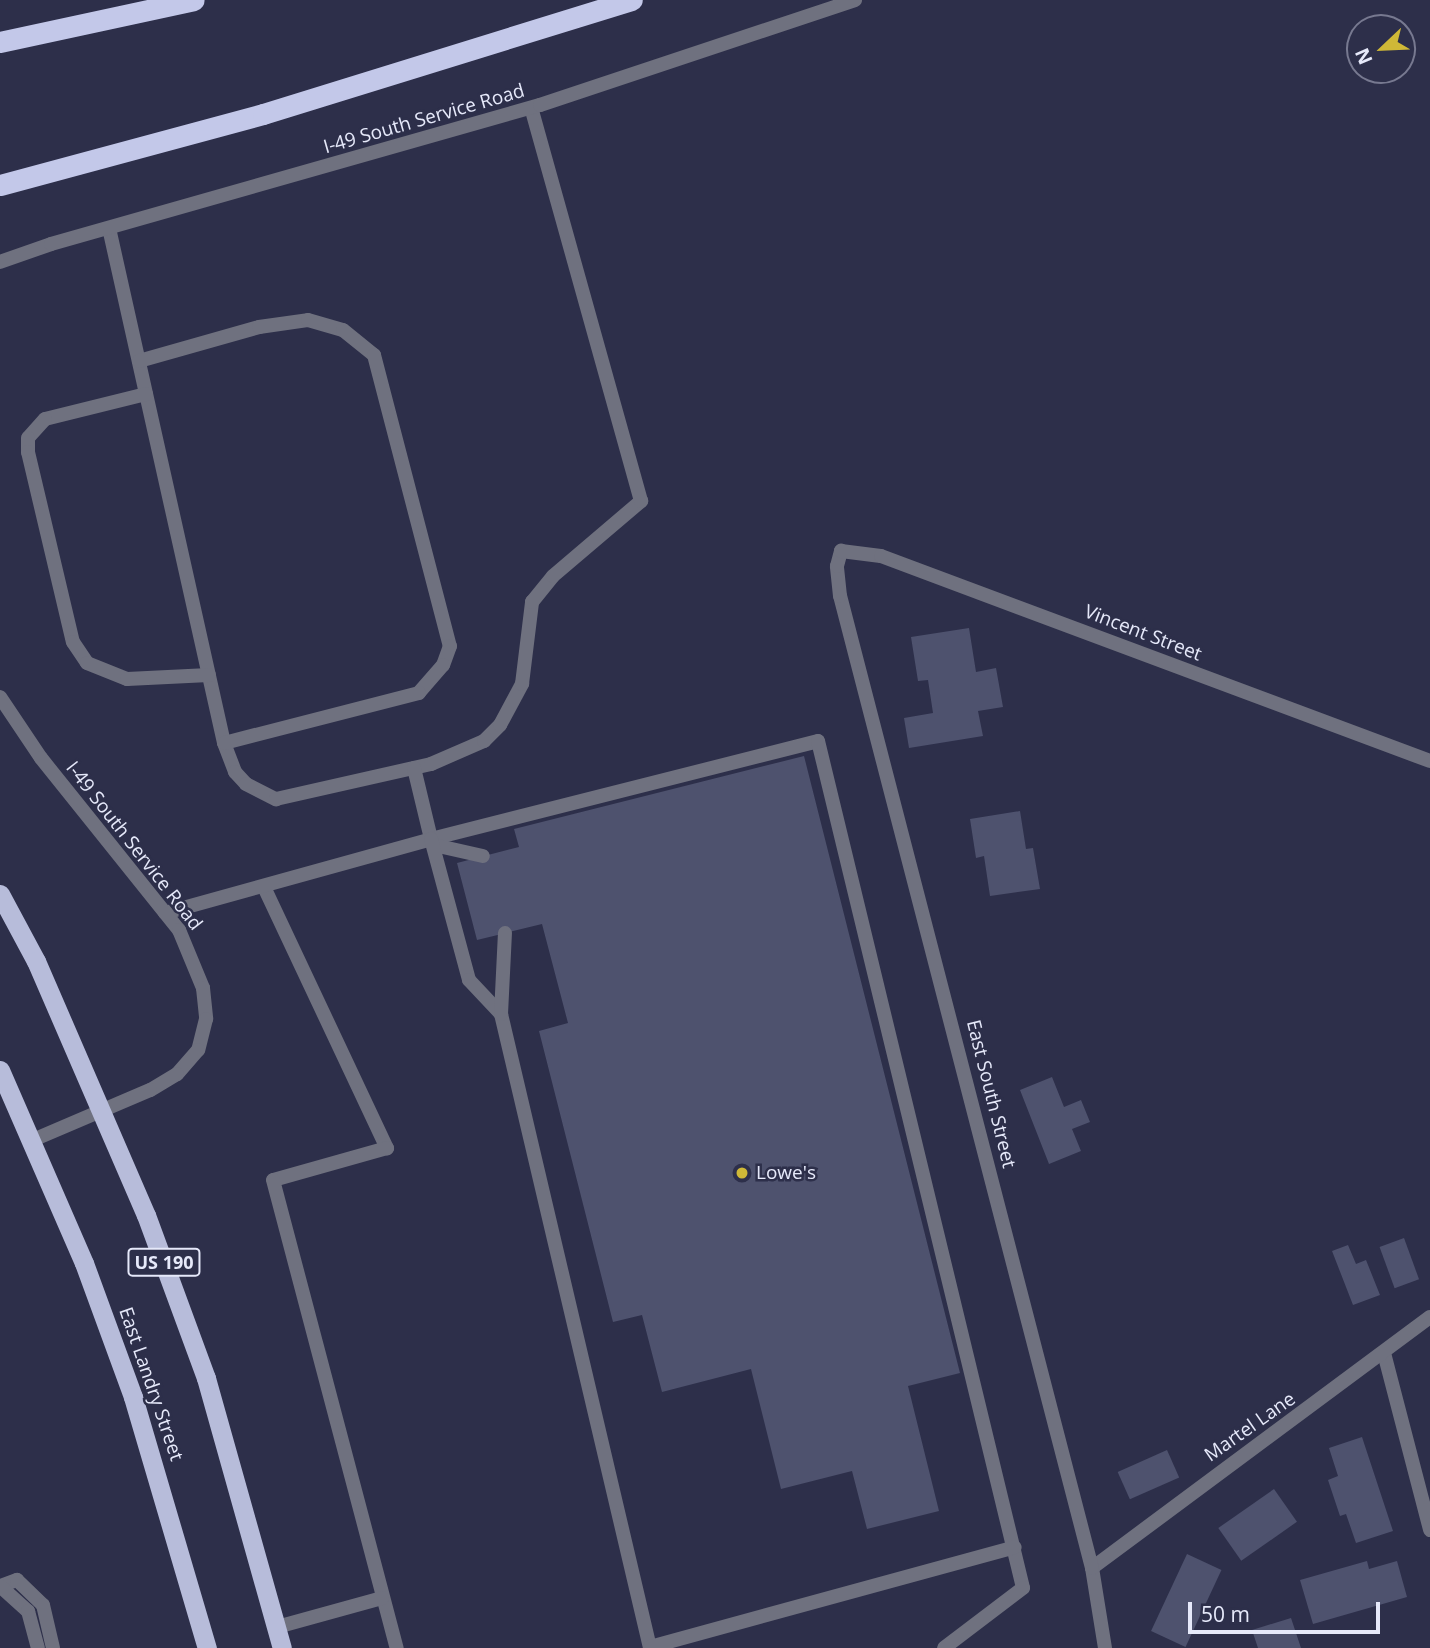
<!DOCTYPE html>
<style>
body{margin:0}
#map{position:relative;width:1430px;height:1648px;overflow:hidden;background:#2d2f4a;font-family:"Open Sans",sans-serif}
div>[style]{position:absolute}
.building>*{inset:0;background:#4e526e;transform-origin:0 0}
.service>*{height:14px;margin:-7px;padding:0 7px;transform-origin:7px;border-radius:7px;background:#6f717f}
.minor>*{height:14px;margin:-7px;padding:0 7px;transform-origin:7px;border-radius:7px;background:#6f717f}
.tertiary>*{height:14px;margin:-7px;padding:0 7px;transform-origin:7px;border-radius:7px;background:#6f717f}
.trunk>*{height:19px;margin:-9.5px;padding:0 9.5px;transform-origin:9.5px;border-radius:9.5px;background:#b7bcda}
.motorway>*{height:21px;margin:-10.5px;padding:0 10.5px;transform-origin:10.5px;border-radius:10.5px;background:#c3c8e9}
.dots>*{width:19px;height:19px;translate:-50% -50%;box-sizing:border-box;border:4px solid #2d2f4a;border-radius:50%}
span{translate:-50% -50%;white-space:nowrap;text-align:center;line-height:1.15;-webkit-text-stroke:5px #2d2f4a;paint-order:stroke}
.shield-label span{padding:2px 5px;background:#2d2f4a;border:2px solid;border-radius:5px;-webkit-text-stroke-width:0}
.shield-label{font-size:18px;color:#e6e9fa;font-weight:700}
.street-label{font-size:19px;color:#e6e9fa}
.poi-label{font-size:19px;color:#e6e9fa}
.left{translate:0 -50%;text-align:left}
.north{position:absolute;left:1346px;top:14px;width:70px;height:70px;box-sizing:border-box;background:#2d2f4a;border:2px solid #777990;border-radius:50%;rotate:247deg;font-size:19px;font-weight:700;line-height:28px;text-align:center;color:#e6e9fa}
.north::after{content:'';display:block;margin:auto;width:24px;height:32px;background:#cfb837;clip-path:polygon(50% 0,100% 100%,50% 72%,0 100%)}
.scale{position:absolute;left:1188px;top:1602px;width:192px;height:32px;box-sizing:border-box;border:4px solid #e6e9fa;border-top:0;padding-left:9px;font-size:21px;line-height:24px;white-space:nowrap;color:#e6e9fa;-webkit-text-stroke:5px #2d2f4a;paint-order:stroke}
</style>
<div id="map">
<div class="building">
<i style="clip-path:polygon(969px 628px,976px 672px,996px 668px,1003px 707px,978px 711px,983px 736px,909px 748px,904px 718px,933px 713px,928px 680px,918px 681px,911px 637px)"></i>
<i style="clip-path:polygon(804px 756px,960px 1373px,908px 1386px,939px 1511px,867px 1529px,852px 1471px,781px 1489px,751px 1369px,662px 1392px,642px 1315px,613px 1322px,539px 1031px,568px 1023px,542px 924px,477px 940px,457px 863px,519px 847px,514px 829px)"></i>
<i style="clip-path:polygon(1020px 811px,1026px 849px,1033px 848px,1040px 889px,990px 896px,984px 856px,976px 858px,970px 819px)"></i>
<i style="clip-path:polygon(1052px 1077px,1064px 1107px,1081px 1100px,1090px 1122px,1072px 1129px,1081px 1151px,1049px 1164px,1020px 1090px)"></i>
<i style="left:1404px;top:1238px;width:44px;height:26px;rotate:70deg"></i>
<i style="clip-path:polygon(1348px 1245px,1356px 1264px,1366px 1260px,1380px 1295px,1353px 1305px,1332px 1251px)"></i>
<i style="clip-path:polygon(1362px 1437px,1393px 1531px,1356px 1543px,1346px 1514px,1340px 1516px,1328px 1480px,1338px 1476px,1329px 1448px)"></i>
<i style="left:1167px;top:1450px;width:30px;height:54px;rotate:66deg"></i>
<i style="left:1274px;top:1489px;width:40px;height:68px;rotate:55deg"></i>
<i style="left:1187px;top:1554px;width:38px;height:85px;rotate:25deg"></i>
<i style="clip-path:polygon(1367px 1561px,1369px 1569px,1397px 1561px,1407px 1597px,1313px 1624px,1300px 1580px)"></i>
<i style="clip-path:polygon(1291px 1618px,1301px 1648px,1258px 1648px,1252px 1630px)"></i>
</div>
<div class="service">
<i style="left:109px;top:228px;width:528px;rotate:77.41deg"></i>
<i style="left:224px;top:743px;width:31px;rotate:69deg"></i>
<i style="left:235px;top:772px;width:16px;rotate:47deg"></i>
<i style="left:246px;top:784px;width:34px;rotate:27deg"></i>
<i style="left:276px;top:799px;width:159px;rotate:-12.7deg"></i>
<i style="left:431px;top:764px;width:58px;rotate:-23.5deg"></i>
<i style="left:484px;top:741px;width:23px;rotate:-45deg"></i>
<i style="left:500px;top:725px;width:47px;rotate:-61.8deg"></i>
<i style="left:522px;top:684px;width:83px;rotate:-83deg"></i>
<i style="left:532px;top:602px;width:33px;rotate:-51deg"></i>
<i style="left:553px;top:576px;width:116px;rotate:-40.4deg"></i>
<i style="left:641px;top:501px;width:408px;rotate:-105.6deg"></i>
<i style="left:139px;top:361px;width:125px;rotate:-15.8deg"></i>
<i style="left:259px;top:327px;width:49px;rotate:-8.1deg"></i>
<i style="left:308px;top:320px;width:36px;rotate:16deg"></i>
<i style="left:343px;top:330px;width:40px;rotate:39deg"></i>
<i style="left:374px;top:355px;width:301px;rotate:75.4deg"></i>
<i style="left:450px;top:646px;width:20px;rotate:110deg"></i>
<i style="left:443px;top:665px;width:37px;rotate:131deg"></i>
<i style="left:419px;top:693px;width:201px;rotate:165.6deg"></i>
<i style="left:146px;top:394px;width:104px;rotate:166.1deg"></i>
<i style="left:45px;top:419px;width:25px;rotate:132deg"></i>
<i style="left:28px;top:438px;width:14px;rotate:90deg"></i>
<i style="left:28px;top:452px;width:195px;rotate:76.7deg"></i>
<i style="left:73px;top:642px;width:25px;rotate:56deg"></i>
<i style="left:87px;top:663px;width:43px;rotate:21.8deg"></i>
<i style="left:127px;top:679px;width:82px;rotate:-2.8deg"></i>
<i style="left:414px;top:768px;width:73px;rotate:76.5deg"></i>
<i style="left:431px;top:839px;width:399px;rotate:-14.2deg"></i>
<i style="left:818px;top:741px;width:871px;rotate:76.39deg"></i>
<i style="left:1023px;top:1588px;width:99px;rotate:142.8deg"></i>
<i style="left:434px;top:845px;width:50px;rotate:12.7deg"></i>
<i style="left:264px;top:887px;width:289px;rotate:64.8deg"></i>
<i style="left:387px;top:1148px;width:118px;rotate:164.3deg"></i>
<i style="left:273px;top:1180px;width:484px;rotate:75.2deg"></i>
<i style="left:165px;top:913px;width:276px;rotate:-15.5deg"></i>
<i style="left:431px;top:839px;width:146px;rotate:74.9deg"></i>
<i style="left:469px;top:980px;width:47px;rotate:46.7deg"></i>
<i style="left:501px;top:1014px;width:651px;rotate:76.77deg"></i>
<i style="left:501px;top:1014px;width:81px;rotate:-87.2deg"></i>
<i style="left:3px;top:1585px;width:15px;rotate:-20deg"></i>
<i style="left:17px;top:1580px;width:36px;rotate:44deg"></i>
<i style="left:43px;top:1605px;width:44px;rotate:76.9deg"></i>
<i style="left:0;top:1586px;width:38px;rotate:42deg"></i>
<i style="left:28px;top:1611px;width:38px;rotate:75deg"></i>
<i style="left:277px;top:1627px;width:109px;rotate:-15.4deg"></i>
<i style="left:650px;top:1647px;width:378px;rotate:-15.3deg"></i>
</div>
<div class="minor">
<i style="left:1384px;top:1353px;width:183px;rotate:75.4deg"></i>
<i style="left:1092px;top:1568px;width:421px;rotate:-36.6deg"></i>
<i style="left:1105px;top:1648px;width:81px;rotate:-99.2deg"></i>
<i style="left:1092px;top:1568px;width:1004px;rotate:-104.53deg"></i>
<i style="left:840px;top:596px;width:30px;rotate:-96deg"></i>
<i style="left:837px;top:566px;width:16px;rotate:-75deg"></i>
<i style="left:841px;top:551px;width:40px;rotate:7.1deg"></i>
<i style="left:881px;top:556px;width:586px;rotate:20.48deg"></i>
</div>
<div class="tertiary">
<i style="left:0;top:262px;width:54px;rotate:-19.4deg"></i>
<i style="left:51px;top:244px;width:508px;rotate:-15.87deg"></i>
<i style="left:540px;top:105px;width:332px;rotate:-18.4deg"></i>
<i style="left:0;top:697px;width:73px;rotate:56.1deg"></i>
<i style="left:41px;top:758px;width:221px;rotate:51.3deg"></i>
<i style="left:179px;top:930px;width:63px;rotate:67.5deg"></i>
<i style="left:203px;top:988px;width:31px;rotate:84deg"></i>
<i style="left:206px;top:1019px;width:32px;rotate:104deg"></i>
<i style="left:198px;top:1050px;width:32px;rotate:131deg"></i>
<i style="left:177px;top:1074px;width:31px;rotate:149deg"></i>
<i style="left:150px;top:1090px;width:127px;rotate:156.9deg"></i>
</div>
<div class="trunk">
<i style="left:0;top:894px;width:76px;rotate:61.8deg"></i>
<i style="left:36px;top:961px;width:277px;rotate:66.6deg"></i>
<i style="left:146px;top:1215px;width:174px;rotate:69.8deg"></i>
<i style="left:206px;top:1378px;width:280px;rotate:74.3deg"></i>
<i style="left:0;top:1070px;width:210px;rotate:66.5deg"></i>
<i style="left:84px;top:1263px;width:143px;rotate:69.9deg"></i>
<i style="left:133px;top:1397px;width:262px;rotate:73.6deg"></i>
</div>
<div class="motorway">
<i style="left:0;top:42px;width:198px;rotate:-12.2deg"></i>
<i style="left:0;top:185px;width:272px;rotate:-15.1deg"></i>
<i style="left:263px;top:114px;width:386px;rotate:-17.2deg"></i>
</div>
<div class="dots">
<i style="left:742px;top:1173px;background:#cfb837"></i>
</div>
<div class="shield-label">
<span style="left:164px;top:1262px">US 190</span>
</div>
<div class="street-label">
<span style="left:424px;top:119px;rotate:-16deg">I-49 South Service Road</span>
<span style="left:1143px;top:633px;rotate:21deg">Vincent Street</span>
<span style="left:134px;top:846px;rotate:52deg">I-49 South Service Road</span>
<span style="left:991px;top:1094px;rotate:76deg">East South Street</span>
<span style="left:151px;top:1384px;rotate:71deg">East Landry Street</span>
<span style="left:1250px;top:1427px;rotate:-35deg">Martel Lane</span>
</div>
<div class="poi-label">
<span class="left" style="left:756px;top:1173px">Lowe's</span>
</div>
<div class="north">N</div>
<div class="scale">50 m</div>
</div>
